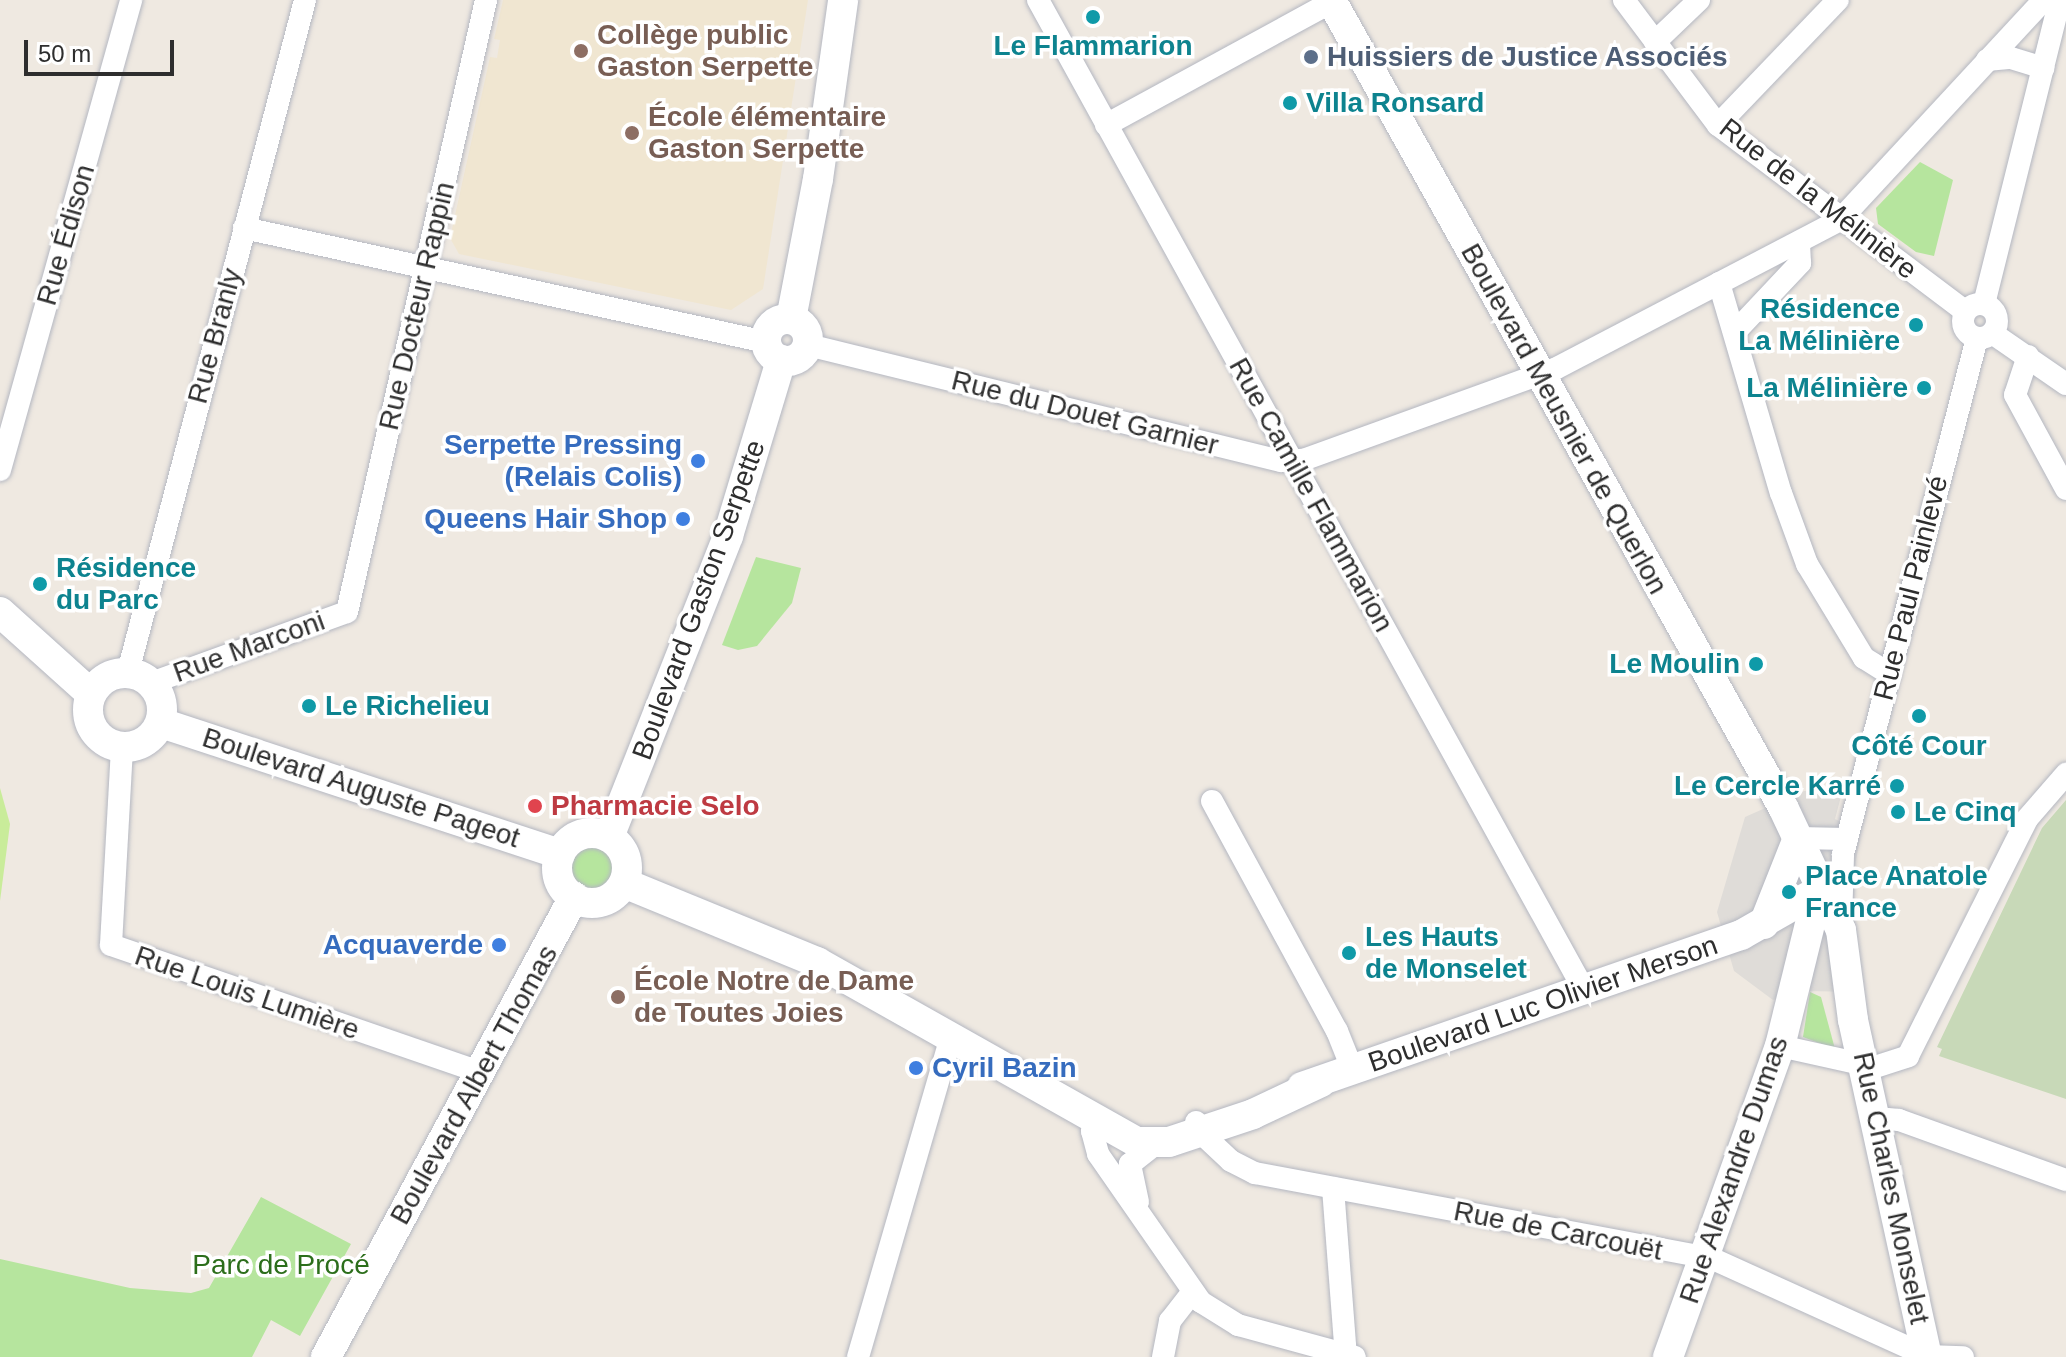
<!DOCTYPE html>
<meta charset="utf-8">
<style>
body{margin:0}
#map{position:relative;width:2066px;height:1357px;overflow:hidden;background:#efe9e1;font-family:Arial,sans-serif}
div>[style]{position:absolute}
.education>*{inset:0;background:#f0e6d1}
.green>*{inset:0;background:#b6e59e}
.round{border-radius:50%}
.cemetery>*{inset:0;background:#c8d9b8}
.pitch>*{inset:0;background:#c9ec9a}
.plaza>*{inset:0;background:#dfdcd8}
.roads{filter:drop-shadow(0 0 2px #b4b7c1) drop-shadow(0 0 2px #b4b7c1)}
.street>*{height:22px;margin:-11px;padding:0 11px;transform-origin:11px;border-radius:11px;background:#fff}
.street>.ring{margin:-11px;padding:0;box-sizing:content-box;background:none;border:22px solid #fff;border-radius:50%}
.secondary>*{height:30px;margin:-15px;padding:0 15px;transform-origin:15px;border-radius:15px;background:#fff}
.secondary>.ring{margin:-15px;padding:0;box-sizing:content-box;background:none;border:30px solid #fff;border-radius:50%}
.dots>*{width:22px;height:22px;translate:-50% -50%;box-sizing:border-box;border:4px solid #fff;border-radius:50%}
span{translate:-50% -50%;white-space:nowrap;text-align:center;line-height:1.15;-webkit-text-stroke:7px #fff;paint-order:stroke}
.education-label{font-size:28px;color:#785e54;font-weight:700}
.left{translate:0 -50%;text-align:left}
.culture-label{font-size:28px;color:#0d838f;font-weight:700}
.right{translate:-100% -50%;text-align:right}
.service-label{font-size:28px;color:#4e5e75;font-weight:700}
.street-label{font-size:28px;color:#2e2e2e}
.shop-label{font-size:28px;color:#366cbe;font-weight:700}
.health-label{font-size:28px;color:#be3a42;font-weight:700}
.park-label{font-size:28px;color:#2c6e1b}
.scale{position:absolute;left:24px;top:40px;width:150px;height:36px;box-sizing:border-box;border:4px solid #2e2e2e;border-top:0;padding-left:10px;font-size:24px;line-height:28px;white-space:nowrap;color:#2e2e2e;-webkit-text-stroke:6px #fff;paint-order:stroke}
</style>
<div id="map">
<div class="education">
<i style="clip-path:polygon(503px 0,808px 0,763px 289px,731px 310px,459px 254px,450px 238px,490px 57px,497px 58px,500px 40px,494px 39px)"></i>
</div>
<div class="green">
<i style="clip-path:polygon(1920px 162px,1953px 180px,1934px 256px,1916px 252px,1878px 224px,1876px 208px)"></i>
<i style="clip-path:polygon(756px 557px,801px 568px,792px 603px,757px 646px,738px 650px,722px 645px)"></i>
<i class="round" style="left:572px;top:848px;width:40px;height:40px"></i>
<i style="clip-path:polygon(1810px 992px,1821px 997px,1835px 1049px,1803px 1037px)"></i>
<i style="clip-path:polygon(261px 1197px,351px 1244px,300px 1336px,271px 1320px,252px 1357px,0 1357px,0 1259px,130px 1288px,191px 1293px,209px 1288px)"></i>
</div>
<div class="cemetery">
<i style="clip-path:polygon(2066px 800px,2066px 1099px,1939px 1056px,1942px 1049px,1937px 1047px,2042px 828px)"></i>
</div>
<div class="pitch">
<i style="clip-path:polygon(0 788px,10px 824px,0 901px)"></i>
</div>
<div class="plaza">
<i style="clip-path:polygon(1843px 789px,1835px 819px,1861px 832px,1854px 872px,1855px 939px,1864px 992px,1803px 991px,1773px 1000px,1734px 971px,1717px 912px,1745px 817px,1804px 791px)"></i>
</div>
<div class="roads">
<div class="street">
<i style="left:1038px;top:0;width:1131px;rotate:61.12deg"></i>
<i style="left:1624px;top:0;width:156px;rotate:53.1deg"></i>
<i style="left:1718px;top:125px;width:309px;rotate:37deg"></i>
<i style="left:1655px;top:42px;width:61px;rotate:-43.7deg"></i>
<i style="left:1987px;top:60px;width:24px;rotate:-5deg"></i>
<i style="left:2011px;top:58px;width:34px;rotate:17deg"></i>
<i style="left:1106px;top:125px;width:257px;rotate:-28.6deg"></i>
<i style="left:1718px;top:125px;width:173px;rotate:-46.2deg"></i>
<i style="left:244px;top:228px;width:534px;rotate:12.32deg"></i>
<i style="left:1719px;top:283px;width:219px;rotate:73.6deg"></i>
<i style="left:1781px;top:493px;width:76px;rotate:69.9deg"></i>
<i style="left:1807px;top:564px;width:110px;rotate:58.8deg"></i>
<i style="left:1864px;top:658px;width:31px;rotate:32deg"></i>
<i class="ring" style="left:1963px;top:304px;width:12px;height:12px"></i>
<i style="left:1984px;top:304px;width:313px;rotate:-76deg"></i>
<i style="left:1735px;top:332px;width:95px;rotate:-46.7deg"></i>
<i style="left:1800px;top:263px;width:21px;rotate:-93deg"></i>
<i style="left:1992px;top:333px;width:90px;rotate:34.6deg"></i>
<i style="left:808px;top:345px;width:487px;rotate:13.8deg"></i>
<i style="left:1281px;top:461px;width:22px;rotate:-3deg"></i>
<i style="left:1303px;top:460px;width:268px;rotate:-19.9deg"></i>
<i style="left:1555px;top:369px;width:322px;rotate:-27.6deg"></i>
<i style="left:1840px;top:220px;width:300px;rotate:-47.2deg"></i>
<i style="left:2028px;top:356px;width:41px;rotate:108.4deg"></i>
<i style="left:2015px;top:395px;width:107px;rotate:61.5deg"></i>
<i style="left:0;top:470px;width:488px;rotate:-74.4deg"></i>
<i style="left:128px;top:672px;width:695px;rotate:-75.24deg"></i>
<i style="left:151px;top:683px;width:208px;rotate:-19.9deg"></i>
<i style="left:347px;top:612px;width:628px;rotate:-77.2deg"></i>
<i style="left:122px;top:748px;width:197px;rotate:93.2deg"></i>
<i style="left:111px;top:945px;width:390px;rotate:19deg"></i>
<i style="left:1212px;top:801px;width:262px;rotate:61.5deg"></i>
<i style="left:1337px;top:1031px;width:43px;rotate:68.2deg"></i>
<i style="left:1798px;top:838px;width:49px;rotate:1.2deg"></i>
<i style="left:1841px;top:923px;width:69px;rotate:-88.3deg"></i>
<i style="left:1843px;top:854px;width:533px;rotate:-75.44deg"></i>
<i style="left:1780px;top:1046px;width:97px;rotate:12.5deg"></i>
<i style="left:1875px;top:1067px;width:35px;rotate:-18deg"></i>
<i style="left:1908px;top:1056px;width:265px;rotate:-63.3deg"></i>
<i style="left:2027px;top:819px;width:60px;rotate:-49.1deg"></i>
<i style="left:1877px;top:1118px;width:22px;rotate:5deg"></i>
<i style="left:1899px;top:1120px;width:177px;rotate:19.8deg"></i>
<i style="left:1196px;top:1122px;width:11px;rotate:68deg"></i>
<i style="left:1200px;top:1132px;width:42px;rotate:43.1deg"></i>
<i style="left:1231px;top:1161px;width:27px;rotate:27deg"></i>
<i style="left:1255px;top:1173px;width:466px;rotate:10.6deg"></i>
<i style="left:1713px;top:1259px;width:235px;rotate:24.4deg"></i>
<i style="left:1927px;top:1356px;width:36px;rotate:2deg"></i>
<i style="left:1096px;top:1123px;width:9px;rotate:117deg"></i>
<i style="left:1092px;top:1131px;width:24px;rotate:75deg"></i>
<i style="left:1098px;top:1154px;width:180px;rotate:55.2deg"></i>
<i style="left:1201px;top:1302px;width:44px;rotate:31.9deg"></i>
<i style="left:1238px;top:1325px;width:121px;rotate:15.3deg"></i>
<i style="left:1333px;top:1188px;width:169px;rotate:85.6deg"></i>
<i style="left:1138px;top:1202px;width:39px;rotate:-102deg"></i>
<i style="left:1130px;top:1164px;width:31px;rotate:-38deg"></i>
<i style="left:858px;top:1357px;width:333px;rotate:-73.8deg"></i>
<i style="left:1163px;top:1357px;width:37px;rotate:-79deg"></i>
<i style="left:1170px;top:1321px;width:37px;rotate:-52deg"></i>
</div>
<div class="secondary">
<i style="left:1331px;top:0;width:925px;rotate:60.75deg"></i>
<i style="left:1783px;top:807px;width:136px;rotate:64.8deg"></i>
<i style="left:1841px;top:930px;width:91px;rotate:82.4deg"></i>
<i style="left:1853px;top:1020px;width:345px;rotate:77.6deg"></i>
<i class="ring" style="left:766px;top:319px;width:12px;height:12px"></i>
<i style="left:791px;top:319px;width:143px;rotate:-79.1deg"></i>
<i style="left:818px;top:179px;width:181px;rotate:-82deg"></i>
<i style="left:0;top:612px;width:122px;rotate:42deg"></i>
<i class="ring" style="left:88px;top:673px;width:44px;height:44px"></i>
<i style="left:161px;top:723px;width:420px;rotate:18.2deg"></i>
<i class="ring" style="left:557px;top:833px;width:40px;height:40px"></i>
<i style="left:609px;top:837px;width:324px;rotate:-68.4deg"></i>
<i style="left:728px;top:536px;width:184px;rotate:-73.2deg"></i>
<i style="left:624px;top:883px;width:209px;rotate:22.3deg"></i>
<i style="left:817px;top:962px;width:367px;rotate:29.4deg"></i>
<i style="left:1137px;top:1142px;width:32px"></i>
<i style="left:1169px;top:1142px;width:89px;rotate:-18.4deg"></i>
<i style="left:1253px;top:1114px;width:75px;rotate:-25.2deg"></i>
<i style="left:1764px;top:924px;width:92px;rotate:-68.4deg"></i>
<i style="left:1302px;top:1087px;width:465px;rotate:-19.1deg"></i>
<i style="left:1741px;top:935px;width:89px;rotate:-29.7deg"></i>
<i style="left:326px;top:1357px;width:523px;rotate:-61.67deg"></i>
<i style="left:1668px;top:1357px;width:331px;rotate:-70.2deg"></i>
<i style="left:1780px;top:1046px;width:160px;rotate:-76.2deg"></i>
</div>
</div>
<div class="dots">
<i style="left:1093px;top:17px;background:#0f9aa8"></i>
<i style="left:581px;top:51px;background:#8d6e63"></i>
<i style="left:1311px;top:57px;background:#5c6f8a"></i>
<i style="left:1290px;top:103px;background:#0f9aa8"></i>
<i style="left:632px;top:133px;background:#8d6e63"></i>
<i style="left:1916px;top:325px;background:#0f9aa8"></i>
<i style="left:1924px;top:388px;background:#0f9aa8"></i>
<i style="left:698px;top:461px;background:#3f7fe0"></i>
<i style="left:683px;top:519px;background:#3f7fe0"></i>
<i style="left:40px;top:584px;background:#0f9aa8"></i>
<i style="left:1756px;top:664px;background:#0f9aa8"></i>
<i style="left:309px;top:706px;background:#0f9aa8"></i>
<i style="left:1919px;top:716px;background:#0f9aa8"></i>
<i style="left:1897px;top:786px;background:#0f9aa8"></i>
<i style="left:535px;top:806px;background:#e0444e"></i>
<i style="left:1898px;top:812px;background:#0f9aa8"></i>
<i style="left:1789px;top:892px;background:#0f9aa8"></i>
<i style="left:499px;top:945px;background:#3f7fe0"></i>
<i style="left:1349px;top:953px;background:#0f9aa8"></i>
<i style="left:618px;top:997px;background:#8d6e63"></i>
<i style="left:916px;top:1068px;background:#3f7fe0"></i>
</div>
<div class="education-label">
<span class="left" style="left:597px;top:51px">Collège public<br>Gaston Serpette</span>
<span class="left" style="left:648px;top:133px">École élémentaire<br>Gaston Serpette</span>
<span class="left" style="left:634px;top:997px">École Notre de Dame<br>de Toutes Joies</span>
</div>
<div class="culture-label">
<span style="left:1093px;top:46px">Le Flammarion</span>
<span class="left" style="left:1306px;top:103px">Villa Ronsard</span>
<span class="right" style="left:1900px;top:325px">Résidence<br>La Mélinière</span>
<span class="right" style="left:1908px;top:388px">La Mélinière</span>
<span class="left" style="left:56px;top:584px">Résidence<br>du Parc</span>
<span class="right" style="left:1740px;top:664px">Le Moulin</span>
<span class="left" style="left:325px;top:706px">Le Richelieu</span>
<span style="left:1919px;top:746px">Côté Cour</span>
<span class="right" style="left:1881px;top:786px">Le Cercle Karré</span>
<span class="left" style="left:1914px;top:812px">Le Cinq</span>
<span class="left" style="left:1805px;top:892px">Place Anatole<br>France</span>
<span class="left" style="left:1365px;top:953px">Les Hauts<br>de Monselet</span>
</div>
<div class="service-label">
<span class="left" style="left:1327px;top:57px">Huissiers de Justice Associés</span>
</div>
<div class="street-label">
<span style="left:1818px;top:199px;rotate:38deg">Rue de la Mélinière</span>
<span style="left:66px;top:235px;rotate:-74deg">Rue Édison</span>
<span style="left:417px;top:306px;rotate:-77deg">Rue Docteur Rappin</span>
<span style="left:215px;top:336px;rotate:-75deg">Rue Branly</span>
<span style="left:1085px;top:413px;rotate:14deg">Rue du Douet Garnier</span>
<span style="left:1564px;top:419px;rotate:61deg">Boulevard Meusnier de Querlon</span>
<span style="left:1311px;top:495px;rotate:61deg">Rue Camille Flammarion</span>
<span style="left:1911px;top:588px;rotate:-76deg">Rue Paul Painlevé</span>
<span style="left:699px;top:600px;rotate:-70deg">Boulevard Gaston Serpette</span>
<span style="left:249px;top:647px;rotate:-20deg">Rue Marconi</span>
<span style="left:361px;top:788px;rotate:18deg">Boulevard Auguste Pageot</span>
<span style="left:247px;top:993px;rotate:19deg">Rue Louis Lumière</span>
<span style="left:1543px;top:1004px;rotate:-19deg">Boulevard Luc Olivier Merson</span>
<span style="left:474px;top:1085px;rotate:-61deg">Boulevard Albert Thomas</span>
<span style="left:1734px;top:1170px;rotate:-71deg">Rue Alexandre Dumas</span>
<span style="left:1891px;top:1188px;rotate:78deg">Rue Charles Monselet</span>
<span style="left:1558px;top:1231px;rotate:11deg">Rue de Carcouët</span>
</div>
<div class="shop-label">
<span class="right" style="left:682px;top:461px">Serpette Pressing<br>(Relais Colis)</span>
<span class="right" style="left:667px;top:519px">Queens Hair Shop</span>
<span class="right" style="left:483px;top:945px">Acquaverde</span>
<span class="left" style="left:932px;top:1068px">Cyril Bazin</span>
</div>
<div class="health-label">
<span class="left" style="left:551px;top:806px">Pharmacie Selo</span>
</div>
<div class="park-label">
<span style="left:281px;top:1265px">Parc de Procé</span>
</div>
<div class="scale">50 m</div>
</div>
